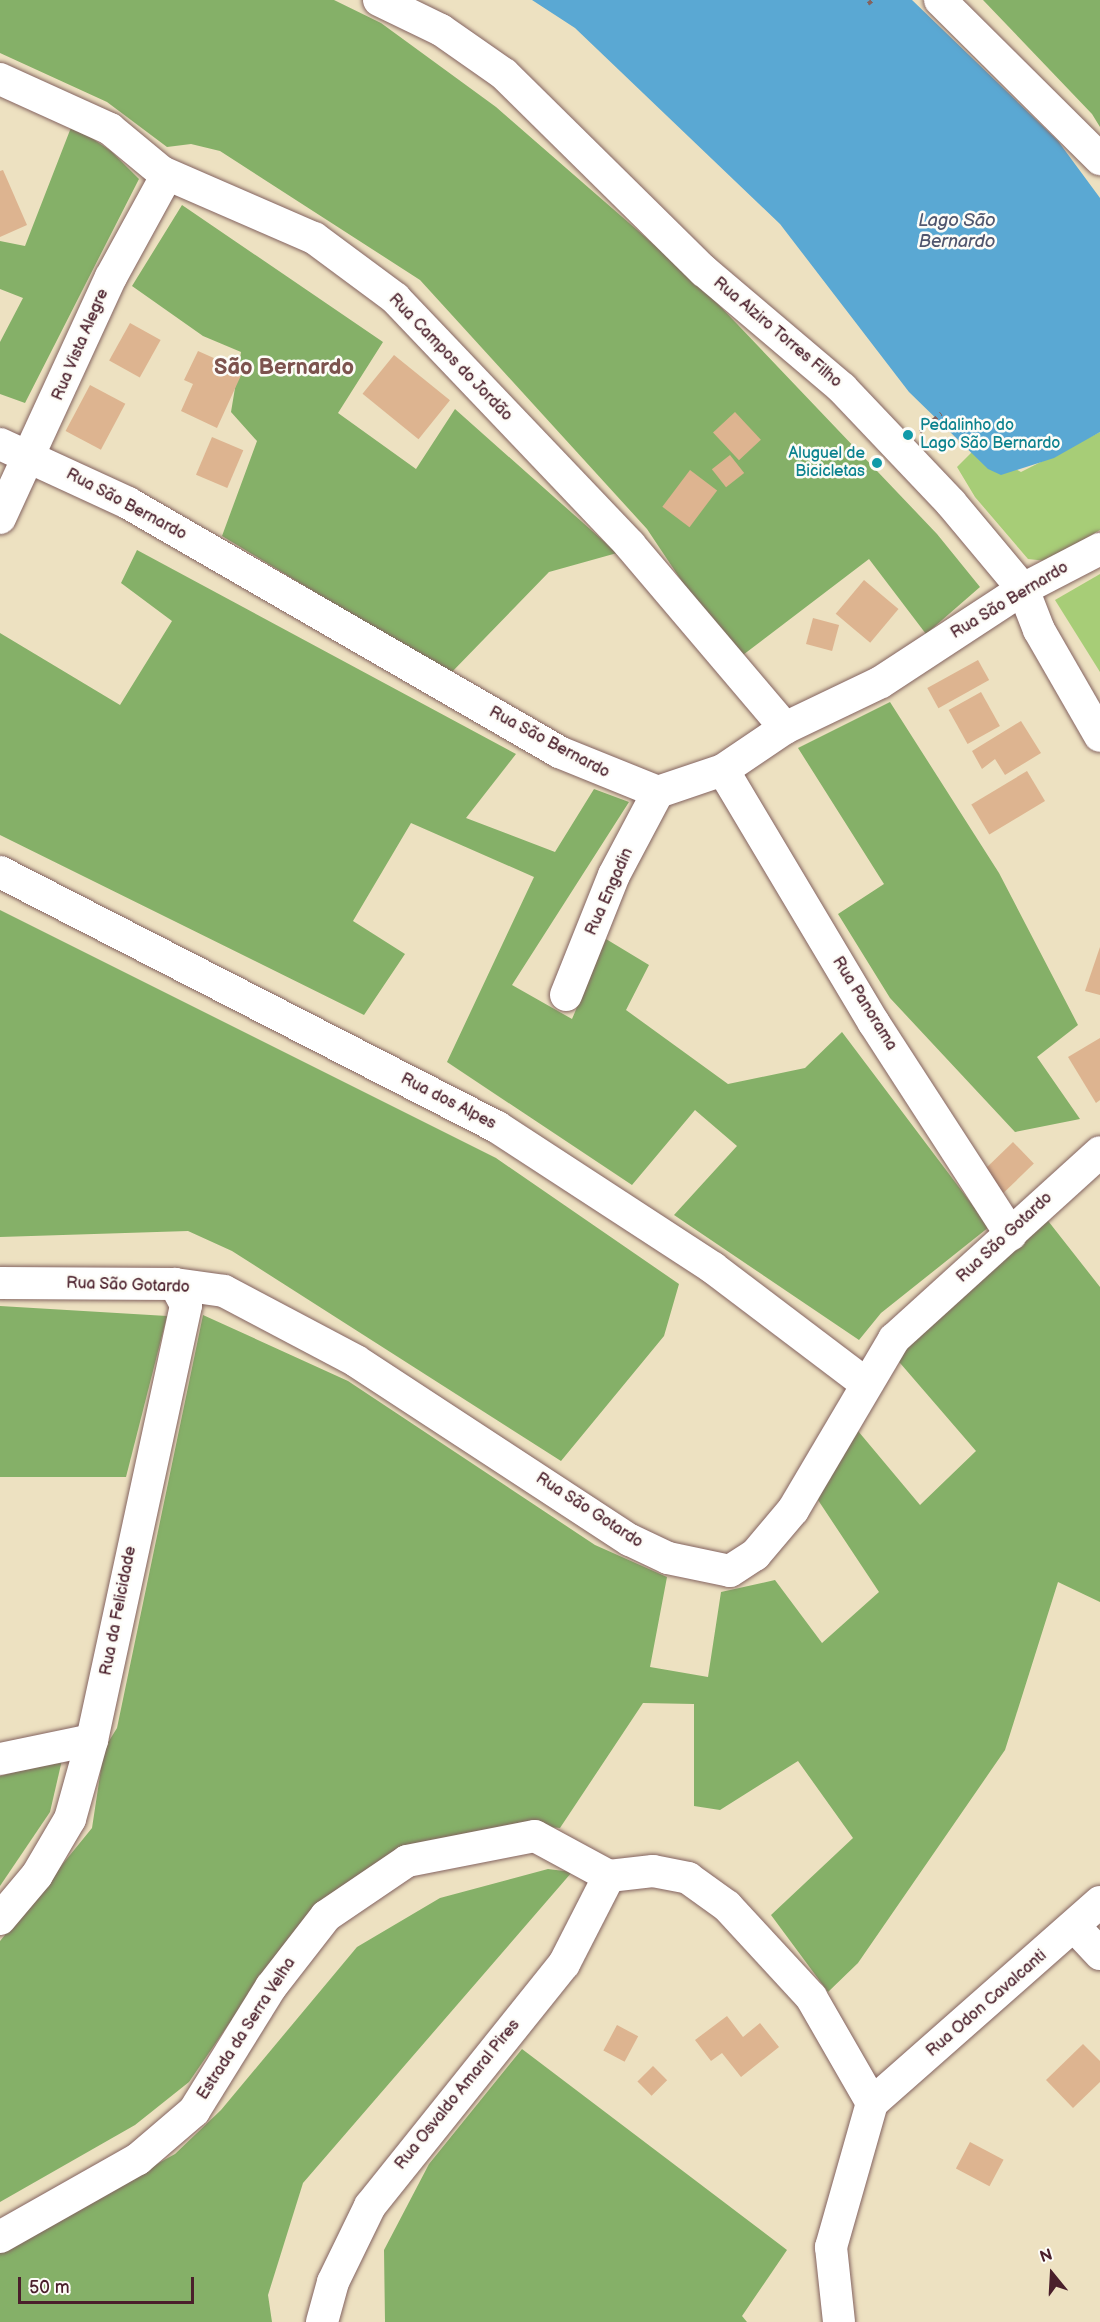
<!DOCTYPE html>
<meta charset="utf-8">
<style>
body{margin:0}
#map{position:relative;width:1100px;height:2322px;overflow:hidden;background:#ede1c1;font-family:"Balsamiq Sans",sans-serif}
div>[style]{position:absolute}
.green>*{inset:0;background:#a7cd77}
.forest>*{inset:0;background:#85b068}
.water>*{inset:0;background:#5aa8d3}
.building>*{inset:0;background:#ddb490;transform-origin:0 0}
.path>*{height:4px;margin-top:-2px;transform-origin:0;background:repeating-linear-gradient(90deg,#836360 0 4.5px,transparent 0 9px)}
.roads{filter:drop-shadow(0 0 2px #836360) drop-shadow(0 0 2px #836360)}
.minor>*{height:32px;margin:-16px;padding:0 16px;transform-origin:16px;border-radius:16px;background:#fff}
.dots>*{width:16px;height:16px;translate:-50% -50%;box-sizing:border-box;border:3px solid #fdfcf7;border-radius:50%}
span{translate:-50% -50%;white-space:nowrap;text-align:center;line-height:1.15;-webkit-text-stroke:5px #fdfcf7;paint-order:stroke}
.street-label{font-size:16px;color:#4a1f2b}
.culture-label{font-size:16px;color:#0d838f}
.left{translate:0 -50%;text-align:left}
.right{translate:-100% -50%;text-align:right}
.water-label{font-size:18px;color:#50566e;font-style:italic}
.district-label{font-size:22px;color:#7d534e;font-weight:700}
.north{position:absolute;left:1022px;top:2244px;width:60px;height:60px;-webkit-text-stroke:4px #fdfcf7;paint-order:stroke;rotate:342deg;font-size:16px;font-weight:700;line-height:24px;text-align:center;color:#4a1f2b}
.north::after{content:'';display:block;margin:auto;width:21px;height:27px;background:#4a1f2b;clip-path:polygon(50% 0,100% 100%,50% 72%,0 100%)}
.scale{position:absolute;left:18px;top:2277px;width:176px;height:27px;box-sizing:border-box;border:3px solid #4a1f2b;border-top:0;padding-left:8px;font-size:18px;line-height:21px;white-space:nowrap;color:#4a1f2b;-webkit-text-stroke:4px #fdfcf7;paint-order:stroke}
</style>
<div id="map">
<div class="green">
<i style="clip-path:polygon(1100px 432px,1100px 530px,1047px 561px,1028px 559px,975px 497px,957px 467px,976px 448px,1021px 472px)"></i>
<i style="clip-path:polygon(1100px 574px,1100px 672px,1055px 600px)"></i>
</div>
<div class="forest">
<i style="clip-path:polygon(0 0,334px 0,381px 23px,496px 107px,698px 283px,937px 534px,980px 587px,926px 634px,869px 559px,735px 661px,647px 529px,420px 280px,220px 151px,191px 144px,167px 147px,107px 102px,0 53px)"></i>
<i style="clip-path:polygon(983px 0,1100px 0,1100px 127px,1092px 114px)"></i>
<i style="clip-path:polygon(72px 125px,111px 151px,139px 179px,25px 403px,0 394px,0 342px,23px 298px,0 289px,0 241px,25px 246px)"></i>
<i style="clip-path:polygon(182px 205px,383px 342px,338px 413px,416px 469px,455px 409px,617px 553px,549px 572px,450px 674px,222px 536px,257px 441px,231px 412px,241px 352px,203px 336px,132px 286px)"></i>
<i style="clip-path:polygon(137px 550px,516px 754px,466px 818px,555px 852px,594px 789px,629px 802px,512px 985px,572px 1019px,606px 939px,649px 965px,626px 1010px,728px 1084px,805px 1068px,842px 1032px,989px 1227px,881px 1313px,859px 1340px,674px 1215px,737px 1146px,695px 1110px,632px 1185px,447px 1062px,534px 877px,411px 823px,353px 921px,405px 954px,364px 1015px,0 835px,0 633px,120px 705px,172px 621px,121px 583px)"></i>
<i style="clip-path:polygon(890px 702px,999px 873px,1078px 1025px,1037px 1057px,1080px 1119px,1015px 1132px,890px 998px,838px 914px,884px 884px,798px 748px)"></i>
<i style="clip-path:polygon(0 910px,496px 1158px,679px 1284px,664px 1336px,561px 1461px,232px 1251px,188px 1231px,0 1237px)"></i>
<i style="clip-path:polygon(1045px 1217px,1100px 1287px,1100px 1602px,1058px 1582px,1005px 1750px,858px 1963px,828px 1992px,771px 1915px,853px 1838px,798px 1761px,720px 1810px,694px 1806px,694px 1704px,643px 1703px,560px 1828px,537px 1826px,404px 1850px,257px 1983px,189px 2082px,135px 2125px,0 2202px,0 1941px,92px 1828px,104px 1749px,117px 1728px,203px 1315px,348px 1381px,595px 1545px,667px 1577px,650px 1667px,708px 1677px,721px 1592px,775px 1580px,822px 1643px,879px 1592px,818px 1500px,853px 1425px,920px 1505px,976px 1451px,894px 1356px)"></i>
<i style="clip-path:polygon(0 1306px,167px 1316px,126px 1477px,0 1477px)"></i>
<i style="clip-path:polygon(62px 1760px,50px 1812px,0 1886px,0 1776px)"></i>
<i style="clip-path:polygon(548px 1869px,572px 1872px,303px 2183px,268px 2295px,272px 2322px,0 2322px,0 2251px,175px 2154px,221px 2110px,357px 1947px,440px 1898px)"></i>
<i style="clip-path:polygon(522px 2049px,787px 2250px,742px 2316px,747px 2322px,385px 2322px,384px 2250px,429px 2164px)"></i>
</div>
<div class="water">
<i style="clip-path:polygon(532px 0,912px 0,1058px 141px,1100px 198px,1100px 432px,1054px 458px,1001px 475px,988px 469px,909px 392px,780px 224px,575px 28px)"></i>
</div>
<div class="building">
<i style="clip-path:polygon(3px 170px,27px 225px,0 237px,0 171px)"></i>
<i style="left:130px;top:323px;width:35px;height:43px;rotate:29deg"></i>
<i style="clip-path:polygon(198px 351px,243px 371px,217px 428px,181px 411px,193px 384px,184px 380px)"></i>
<i style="left:394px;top:355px;width:72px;height:50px;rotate:39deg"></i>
<i style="left:90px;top:385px;width:40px;height:52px;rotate:28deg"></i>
<i style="left:735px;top:412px;width:38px;height:30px;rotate:47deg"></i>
<i style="left:212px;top:437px;width:34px;height:41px;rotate:23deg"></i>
<i style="left:730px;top:455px;width:23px;height:23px;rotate:52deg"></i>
<i style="left:690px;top:470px;width:34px;height:46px;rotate:37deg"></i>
<i style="left:864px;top:580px;width:45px;height:44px;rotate:40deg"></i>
<i style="left:813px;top:618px;width:27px;height:27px;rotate:15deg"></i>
<i style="left:978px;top:660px;width:23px;height:58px;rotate:61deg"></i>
<i style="left:981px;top:692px;width:39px;height:37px;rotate:61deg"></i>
<i style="clip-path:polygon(1021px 721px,1041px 753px,1005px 775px,995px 759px,982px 769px,972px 751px)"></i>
<i style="left:1027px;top:771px;width:35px;height:65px;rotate:59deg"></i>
<i style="clip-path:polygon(1100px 947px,1100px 995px,1085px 991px)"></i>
<i style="clip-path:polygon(1100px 1038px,1100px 1100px,1096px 1103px,1068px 1057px)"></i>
<i style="left:1013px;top:1142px;width:30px;height:46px;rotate:46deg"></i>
<i style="clip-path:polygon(727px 2016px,743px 2037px,760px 2023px,779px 2047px,741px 2077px,722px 2053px,711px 2061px,695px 2040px)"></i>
<i style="left:617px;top:2025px;width:24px;height:29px;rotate:28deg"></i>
<i style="clip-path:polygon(1083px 2044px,1100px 2061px,1100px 2082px,1073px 2108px,1046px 2080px)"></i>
<i style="left:653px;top:2066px;width:20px;height:22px;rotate:45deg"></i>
<i style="left:970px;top:2142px;width:38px;height:30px;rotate:28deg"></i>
</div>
<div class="path">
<i style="left:868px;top:4px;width:6px;rotate:-39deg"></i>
<i style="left:920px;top:432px;width:28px;rotate:-41deg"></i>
</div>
<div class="roads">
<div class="minor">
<i style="left:379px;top:0;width:69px;rotate:25.8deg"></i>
<i style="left:441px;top:30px;width:77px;rotate:34.9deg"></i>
<i style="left:504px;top:74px;width:281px;rotate:44.6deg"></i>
<i style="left:704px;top:271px;width:181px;rotate:40.3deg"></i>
<i style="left:842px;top:388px;width:158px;rotate:46.5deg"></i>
<i style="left:951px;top:503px;width:112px;rotate:50.1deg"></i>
<i style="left:1023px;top:589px;width:44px;rotate:68.7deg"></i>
<i style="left:1039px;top:630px;width:122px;rotate:60.1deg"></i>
<i style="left:940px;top:0;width:226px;rotate:44.8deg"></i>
<i style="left:0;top:79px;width:121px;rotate:24.4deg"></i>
<i style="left:110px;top:129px;width:67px;rotate:39.6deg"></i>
<i style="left:162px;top:172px;width:166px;rotate:23.5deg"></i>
<i style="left:314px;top:238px;width:101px;rotate:36.5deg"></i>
<i style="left:395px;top:298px;width:341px;rotate:46.4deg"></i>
<i style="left:630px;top:545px;width:240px;rotate:49.7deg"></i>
<i style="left:0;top:444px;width:141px;rotate:24.7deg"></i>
<i style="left:128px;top:503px;width:498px;rotate:30deg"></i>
<i style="left:559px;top:752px;width:107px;rotate:22deg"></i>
<i style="left:658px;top:792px;width:69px;rotate:-18.7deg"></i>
<i style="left:723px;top:770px;width:75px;rotate:-34.1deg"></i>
<i style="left:785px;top:728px;width:106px;rotate:-25.6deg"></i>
<i style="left:881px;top:682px;width:170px;rotate:-33.2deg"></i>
<i style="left:1023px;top:589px;width:87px;rotate:-27.5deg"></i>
<i style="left:0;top:518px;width:265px;rotate:-65.3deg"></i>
<i style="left:111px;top:277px;width:106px;rotate:-61.3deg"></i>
<i style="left:162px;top:184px;width:12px;rotate:-90deg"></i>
<i style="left:723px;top:770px;width:295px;rotate:59.2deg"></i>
<i style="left:874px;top:1023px;width:252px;rotate:57.1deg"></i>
<i style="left:0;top:872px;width:559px;rotate:27.16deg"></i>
<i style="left:497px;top:1127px;width:258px;rotate:33.1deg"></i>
<i style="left:713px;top:1268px;width:189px;rotate:37.1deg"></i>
<i style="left:566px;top:995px;width:129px;rotate:-68.2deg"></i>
<i style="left:614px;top:875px;width:94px;rotate:-62.1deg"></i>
<i style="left:0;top:1283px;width:175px;rotate:0.3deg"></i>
<i style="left:175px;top:1284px;width:49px;rotate:8.1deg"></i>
<i style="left:224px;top:1291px;width:149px;rotate:27.9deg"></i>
<i style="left:356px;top:1361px;width:327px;rotate:33.2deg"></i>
<i style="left:630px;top:1540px;width:42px;rotate:25.3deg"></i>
<i style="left:668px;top:1558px;width:63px;rotate:11.8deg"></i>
<i style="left:730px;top:1571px;width:30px;rotate:-33deg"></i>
<i style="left:755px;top:1555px;width:59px;rotate:-49.8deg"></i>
<i style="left:793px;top:1510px;width:199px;rotate:-59.4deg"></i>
<i style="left:894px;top:1339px;width:278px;rotate:-42.2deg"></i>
<i style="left:0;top:1759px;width:94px;rotate:-11.7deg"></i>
<i style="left:0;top:1919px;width:57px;rotate:-49.9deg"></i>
<i style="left:37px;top:1875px;width:65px;rotate:-59.5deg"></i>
<i style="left:70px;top:1819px;width:82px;rotate:-74.4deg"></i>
<i style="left:92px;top:1740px;width:445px;rotate:-77.8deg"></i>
<i style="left:186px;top:1305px;width:24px;rotate:-118deg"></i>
<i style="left:1075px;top:1927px;width:37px;rotate:47deg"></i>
<i style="left:872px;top:2103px;width:304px;rotate:-41.4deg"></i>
<i style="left:0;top:2237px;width:159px;rotate:-29.5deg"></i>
<i style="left:138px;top:2159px;width:74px;rotate:-40.6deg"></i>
<i style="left:194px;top:2111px;width:146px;rotate:-58.2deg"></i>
<i style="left:271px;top:1987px;width:90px;rotate:-52.2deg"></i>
<i style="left:326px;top:1916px;width:98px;rotate:-34.2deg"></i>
<i style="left:407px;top:1861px;width:130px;rotate:-11.1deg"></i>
<i style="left:535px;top:1836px;width:84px;rotate:28.4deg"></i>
<i style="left:609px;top:1876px;width:44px;rotate:-6.5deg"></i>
<i style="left:653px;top:1871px;width:36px;rotate:11deg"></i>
<i style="left:688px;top:1878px;width:48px;rotate:35.7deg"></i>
<i style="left:727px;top:1906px;width:124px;rotate:47.3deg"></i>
<i style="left:811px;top:1997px;width:122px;rotate:60.1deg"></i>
<i style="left:872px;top:2103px;width:150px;rotate:105.9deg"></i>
<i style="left:831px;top:2247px;width:75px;rotate:83.9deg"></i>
<i style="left:322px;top:2322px;width:41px;rotate:-74.6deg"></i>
<i style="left:333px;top:2282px;width:85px;rotate:-64deg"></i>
<i style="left:370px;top:2206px;width:310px;rotate:-51.3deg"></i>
<i style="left:564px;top:1964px;width:99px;rotate:-62.9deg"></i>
</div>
</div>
<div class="dots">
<i style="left:908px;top:435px;background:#0f9aa8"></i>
<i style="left:877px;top:463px;background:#0f9aa8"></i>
</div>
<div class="street-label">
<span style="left:777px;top:333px;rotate:40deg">Rua Alziro Torres Filho</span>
<span style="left:81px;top:345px;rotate:-67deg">Rua Vista Alegre</span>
<span style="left:450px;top:358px;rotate:46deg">Rua Campos do Jordão</span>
<span style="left:126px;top:505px;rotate:28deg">Rua São Bernardo</span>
<span style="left:1010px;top:601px;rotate:-31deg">Rua São Bernardo</span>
<span style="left:549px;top:743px;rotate:28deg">Rua São Bernardo</span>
<span style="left:610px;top:892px;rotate:-66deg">Rua Engadin</span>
<span style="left:864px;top:1004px;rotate:58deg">Rua Panorama</span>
<span style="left:448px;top:1102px;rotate:27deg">Rua dos Alpes</span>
<span style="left:1005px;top:1238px;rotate:-43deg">Rua São Gotardo</span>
<span style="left:128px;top:1286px;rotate:2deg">Rua São Gotardo</span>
<span style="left:589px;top:1511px;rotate:33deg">Rua São Gotardo</span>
<span style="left:119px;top:1611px;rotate:-79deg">Rua da Felicidade</span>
<span style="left:987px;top:2004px;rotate:-41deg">Rua Odon Cavalcanti</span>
<span style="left:247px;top:2029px;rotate:-57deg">Estrada da Serra Velha</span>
<span style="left:458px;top:2095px;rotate:-51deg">Rua Osvaldo Amaral Pires</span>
</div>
<div class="culture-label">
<span class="left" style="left:920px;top:435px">Pedalinho do<br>Lago São Bernardo</span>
<span class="right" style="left:865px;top:463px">Aluguel de<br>Bicicletas</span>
</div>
<div class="water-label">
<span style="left:957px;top:232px">Lago São<br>Bernardo</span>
</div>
<div class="district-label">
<span style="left:284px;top:368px">São Bernardo</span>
</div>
<div class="north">N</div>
<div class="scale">50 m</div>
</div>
